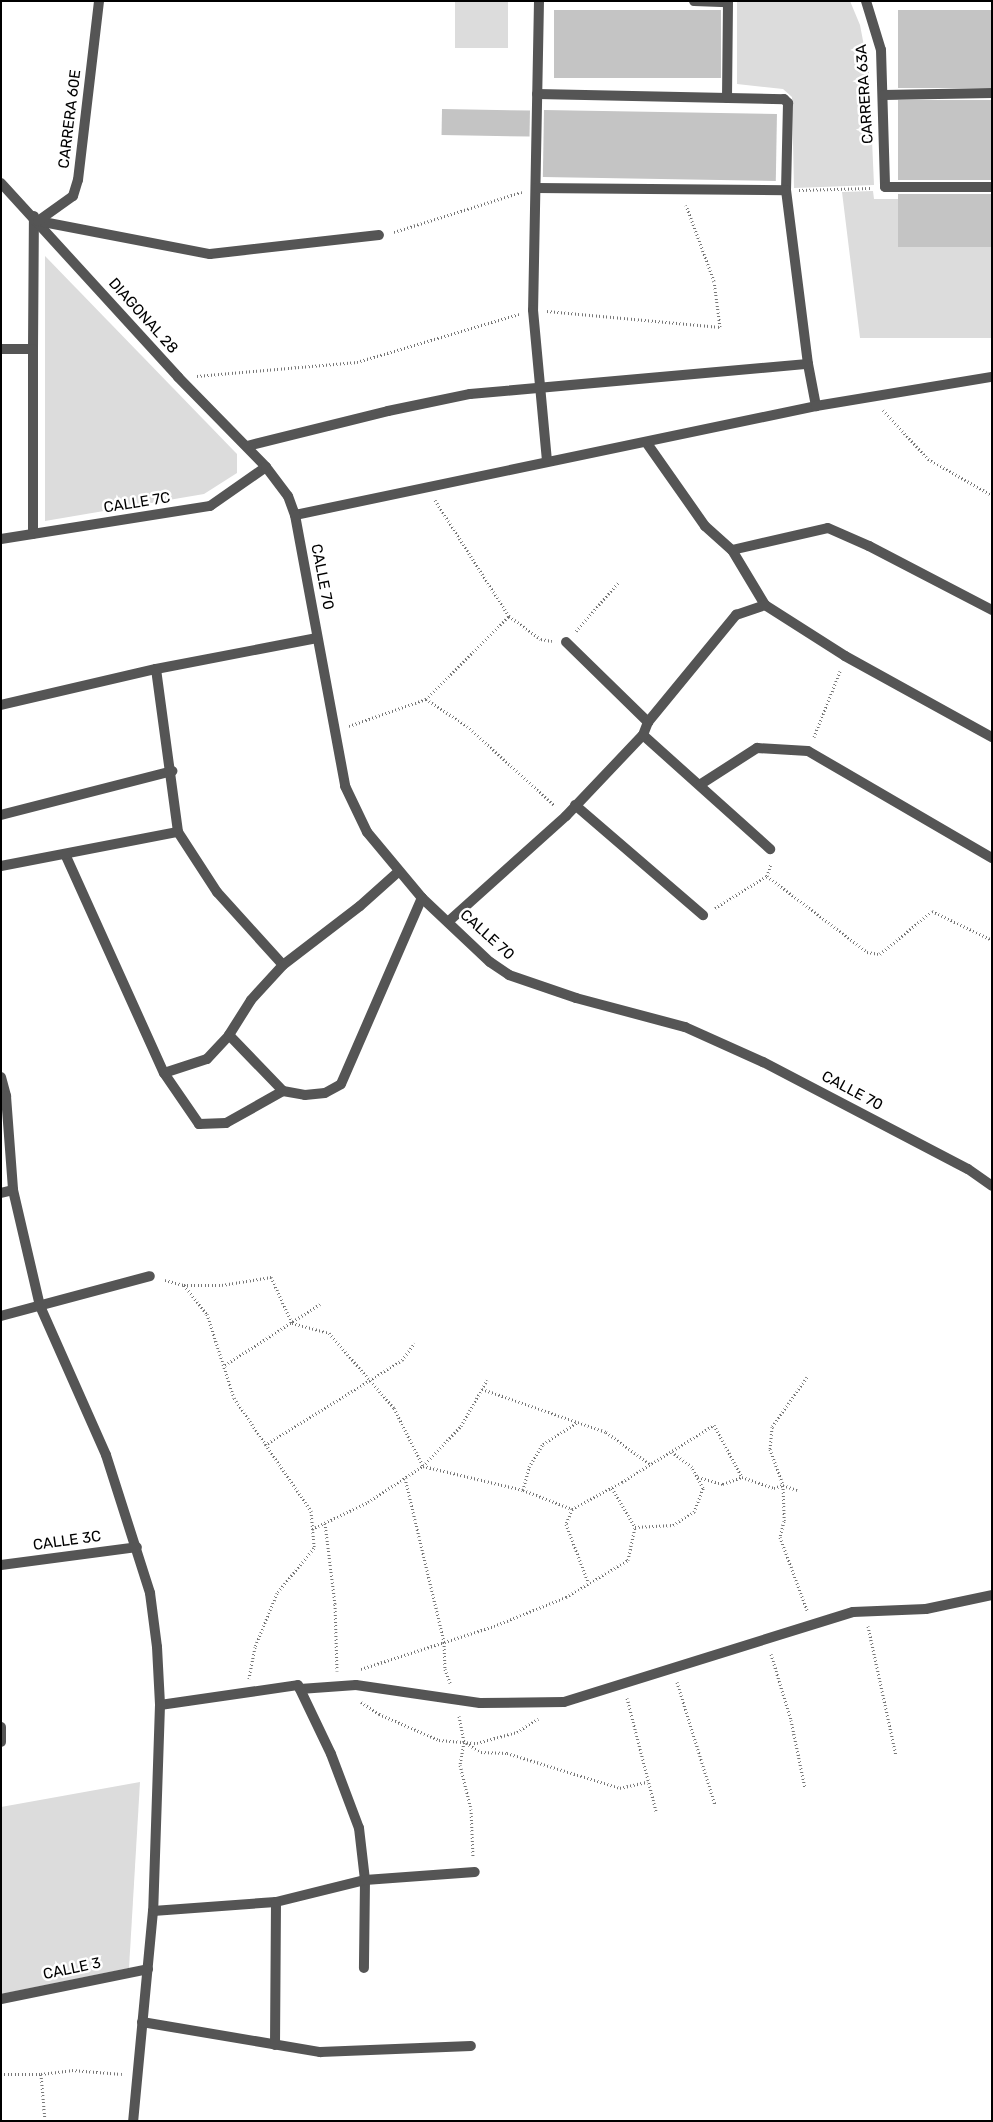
<!DOCTYPE html>
<style>
body{margin:0}
#map{position:relative;width:993px;height:2122px;overflow:hidden;background:#fff;font-family:Rubik,sans-serif}
div>[style]{position:absolute}
.green>*{inset:0;background:#dcdcdc;transform-origin:0 0}
.building>*{inset:0;background:#c4c4c4;transform-origin:0 0}
.path>*{height:3px;margin-top:-1.5px;transform-origin:0;background:repeating-linear-gradient(90deg,#777 0 1px,transparent 0 3.5px)}
.service>*{height:10px;margin:-5px;padding:0 5px;transform-origin:5px;border-radius:5px;background:#555}
.minor>*{height:10px;margin:-5px;padding:0 5px;transform-origin:5px;border-radius:5px;background:#555}
.tertiary>*{height:10px;margin:-5px;padding:0 5px;transform-origin:5px;border-radius:5px;background:#555}
span{translate:-50% -50%;white-space:nowrap;text-align:center;line-height:1.15;-webkit-text-stroke:5px #fff;paint-order:stroke}
.street-label{font-size:15px;color:#000}
.frame{position:absolute;inset:0;border:2px solid #000;pointer-events:none}
</style>
<div id="map">
<div class="green">
<i style="left:455px;top:1px;width:53px;height:47px"></i>
<i style="clip-path:polygon(737px 1px,850px 1px,860px 25px,869px 72px,874px 185px,794px 188px,792px 97px,783px 89px,737px 84px)"></i>
<i style="clip-path:polygon(873px 191px,874px 199px,898px 199px,899px 247px,992px 246px,992px 338px,860px 338px,842px 192px)"></i>
<i style="clip-path:polygon(45px 256px,237px 454px,237px 473px,204px 494px,45px 521px)"></i>
<i style="clip-path:polygon(140px 1782px,129px 1968px,1px 1994px,1px 1807px)"></i>
</div>
<div class="building">
<i style="left:554px;top:10px;width:167px;height:68px"></i>
<i style="left:898px;top:10px;width:94px;height:78px"></i>
<i style="left:992px;top:100px;width:80px;height:94px;rotate:90deg"></i>
<i style="left:442px;top:109px;width:88px;height:26px;rotate:1deg"></i>
<i style="left:544px;top:110px;width:233px;height:67px;rotate:1deg"></i>
<i style="left:898px;top:194px;width:94px;height:53px"></i>
</div>
<div class="path">
<i style="left:799px;top:190px;width:72px;rotate:-1.6deg"></i>
<i style="left:394px;top:232px;width:134px;rotate:-17.4deg"></i>
<i style="left:547px;top:311px;width:174px;rotate:5.3deg"></i>
<i style="left:720px;top:327px;width:46px;rotate:-97.4deg"></i>
<i style="left:714px;top:281px;width:81px;rotate:-110.2deg"></i>
<i style="left:197px;top:376px;width:161px;rotate:-5deg"></i>
<i style="left:357px;top:362px;width:169px;rotate:-16.5deg"></i>
<i style="left:883px;top:410px;width:67px;rotate:47.4deg"></i>
<i style="left:928px;top:459px;width:73px;rotate:29.4deg"></i>
<i style="left:435px;top:500px;width:138px;rotate:57.5deg"></i>
<i style="left:509px;top:616px;width:39px;rotate:36deg"></i>
<i style="left:541px;top:639px;width:11px;rotate:10deg"></i>
<i style="left:576px;top:631px;width:64px;rotate:-48.8deg"></i>
<i style="left:426px;top:699px;width:49px;rotate:33.4deg"></i>
<i style="left:467px;top:726px;width:118px;rotate:42.2deg"></i>
<i style="left:349px;top:726px;width:82px;rotate:-19.3deg"></i>
<i style="left:426px;top:699px;width:117px;rotate:-45deg"></i>
<i style="left:814px;top:737px;width:71px;rotate:-68.5deg"></i>
<i style="left:767px;top:876px;width:126px;rotate:37.2deg"></i>
<i style="left:867px;top:952px;width:13px;rotate:9deg"></i>
<i style="left:880px;top:954px;width:67px;rotate:-39.6deg"></i>
<i style="left:932px;top:911px;width:67px;rotate:25.8deg"></i>
<i style="left:715px;top:908px;width:61px;rotate:-31.6deg"></i>
<i style="left:767px;top:876px;width:13px;rotate:-72deg"></i>
<i style="left:165px;top:1280px;width:20px;rotate:15deg"></i>
<i style="left:184px;top:1285px;width:37px;rotate:52deg"></i>
<i style="left:207px;top:1314px;width:88px;rotate:72.2deg"></i>
<i style="left:234px;top:1398px;width:137px;rotate:55.7deg"></i>
<i style="left:311px;top:1511px;width:37px;rotate:85deg"></i>
<i style="left:314px;top:1548px;width:58px;rotate:129.4deg"></i>
<i style="left:277px;top:1593px;width:58px;rotate:112.2deg"></i>
<i style="left:255px;top:1647px;width:32px;rotate:101deg"></i>
<i style="left:184px;top:1285px;width:38px"></i>
<i style="left:222px;top:1285px;width:50px;rotate:-9.3deg"></i>
<i style="left:271px;top:1277px;width:51px;rotate:65.5deg"></i>
<i style="left:292px;top:1323px;width:38px;rotate:15deg"></i>
<i style="left:329px;top:1333px;width:99px;rotate:49.1deg"></i>
<i style="left:394px;top:1408px;width:65px;rotate:63.4deg"></i>
<i style="left:423px;top:1466px;width:103px;rotate:13.5deg"></i>
<i style="left:523px;top:1490px;width:53px;rotate:21.2deg"></i>
<i style="left:572px;top:1509px;width:57px;rotate:-28.4deg"></i>
<i style="left:622px;top:1482px;width:108px;rotate:-31.8deg"></i>
<i style="left:714px;top:1425px;width:59px;rotate:61.7deg"></i>
<i style="left:742px;top:1477px;width:34px;rotate:19deg"></i>
<i style="left:774px;top:1488px;width:9px;rotate:-18deg"></i>
<i style="left:783px;top:1485px;width:15px;rotate:20deg"></i>
<i style="left:225px;top:1365px;width:113px;rotate:-32.7deg"></i>
<i style="left:807px;top:1377px;width:61px;rotate:125deg"></i>
<i style="left:772px;top:1427px;width:22px;rotate:95deg"></i>
<i style="left:770px;top:1449px;width:38px;rotate:70deg"></i>
<i style="left:783px;top:1485px;width:36px;rotate:88deg"></i>
<i style="left:784px;top:1521px;width:16px;rotate:104deg"></i>
<i style="left:780px;top:1537px;width:78px;rotate:69.7deg"></i>
<i style="left:482px;top:1389px;width:131px;rotate:19.1deg"></i>
<i style="left:606px;top:1432px;width:56px;rotate:36.3deg"></i>
<i style="left:265px;top:1445px;width:161px;rotate:-31.8deg"></i>
<i style="left:402px;top:1360px;width:21px;rotate:-53deg"></i>
<i style="left:698px;top:1477px;width:26px;rotate:16deg"></i>
<i style="left:723px;top:1484px;width:20px;rotate:-20deg"></i>
<i style="left:405px;top:1478px;width:169px;rotate:76.6deg"></i>
<i style="left:444px;top:1642px;width:27px;rotate:88deg"></i>
<i style="left:445px;top:1669px;width:15px;rotate:70deg"></i>
<i style="left:612px;top:1488px;width:45px;rotate:59.5deg"></i>
<i style="left:523px;top:1490px;width:24px;rotate:-75deg"></i>
<i style="left:529px;top:1467px;width:27px;rotate:-59deg"></i>
<i style="left:543px;top:1444px;width:40px;rotate:-32deg"></i>
<i style="left:572px;top:1509px;width:16px;rotate:112deg"></i>
<i style="left:566px;top:1524px;width:62px;rotate:69.2deg"></i>
<i style="left:325px;top:1523px;width:82px;rotate:83deg"></i>
<i style="left:335px;top:1604px;width:67px;rotate:88.3deg"></i>
<i style="left:312px;top:1529px;width:62px;rotate:-25.7deg"></i>
<i style="left:368px;top:1502px;width:66px;rotate:-33.2deg"></i>
<i style="left:423px;top:1466px;width:55px;rotate:-46.5deg"></i>
<i style="left:461px;top:1426px;width:53px;rotate:-60.5deg"></i>
<i style="left:868px;top:1626px;width:132px;rotate:77.8deg"></i>
<i style="left:771px;top:1654px;width:69px;rotate:73.1deg"></i>
<i style="left:791px;top:1720px;width:69px;rotate:78.4deg"></i>
<i style="left:361px;top:1669px;width:140px;rotate:-17.9deg"></i>
<i style="left:494px;top:1626px;width:78px;rotate:-21.9deg"></i>
<i style="left:566px;top:1597px;width:72px;rotate:-30.8deg"></i>
<i style="left:628px;top:1560px;width:34px;rotate:-78deg"></i>
<i style="left:635px;top:1527px;width:38px;rotate:-3deg"></i>
<i style="left:673px;top:1525px;width:25px;rotate:-32deg"></i>
<i style="left:694px;top:1512px;width:26px;rotate:-69deg"></i>
<i style="left:703px;top:1488px;width:24px;rotate:-118deg"></i>
<i style="left:692px;top:1467px;width:25px;rotate:-143deg"></i>
<i style="left:677px;top:1682px;width:129px;rotate:72.8deg"></i>
<i style="left:627px;top:1698px;width:117px;rotate:75.6deg"></i>
<i style="left:361px;top:1702px;width:22px;rotate:34deg"></i>
<i style="left:379px;top:1714px;width:65px;rotate:23.4deg"></i>
<i style="left:439px;top:1740px;width:38px;rotate:5deg"></i>
<i style="left:477px;top:1743px;width:41px;rotate:-15.4deg"></i>
<i style="left:517px;top:1732px;width:25px;rotate:-32deg"></i>
<i style="left:459px;top:1716px;width:26px;rotate:79deg"></i>
<i style="left:464px;top:1742px;width:23px;rotate:100deg"></i>
<i style="left:460px;top:1765px;width:45px;rotate:76deg"></i>
<i style="left:471px;top:1809px;width:48px;rotate:87.6deg"></i>
<i style="left:466px;top:1743px;width:17px;rotate:31deg"></i>
<i style="left:481px;top:1752px;width:26px;rotate:2deg"></i>
<i style="left:507px;top:1753px;width:118px;rotate:17.2deg"></i>
<i style="left:620px;top:1788px;width:28px;rotate:-13deg"></i>
<i style="left:1px;top:2074px;width:40px"></i>
<i style="left:41px;top:2074px;width:47px;rotate:85.1deg"></i>
<i style="left:41px;top:2074px;width:31px;rotate:-7deg"></i>
<i style="left:72px;top:2070px;width:50px;rotate:4.6deg"></i>
</div>
<div class="service">
<i style="left:33px;top:349px;width:133px;rotate:-89.6deg"></i>
</div>
<div class="minor">
<i style="left:539px;top:1px;width:309px;rotate:91.1deg"></i>
<i style="left:533px;top:310px;width:152px;rotate:84.7deg"></i>
<i style="left:694px;top:1px;width:34px;rotate:2deg"></i>
<i style="left:866px;top:1px;width:51px;rotate:73deg"></i>
<i style="left:881px;top:50px;width:137px;rotate:88.3deg"></i>
<i style="left:885px;top:187px;width:107px"></i>
<i style="left:537px;top:94px;width:247px;rotate:1.2deg"></i>
<i style="left:784px;top:99px;width:6px;rotate:45deg"></i>
<i style="left:788px;top:103px;width:87px;rotate:91.3deg"></i>
<i style="left:786px;top:190px;width:175px;rotate:82.8deg"></i>
<i style="left:808px;top:364px;width:43px;rotate:79.2deg"></i>
<i style="left:884px;top:95px;width:108px;rotate:-1.1deg"></i>
<i style="left:727px;top:98px;width:97px;rotate:-89.4deg"></i>
<i style="left:1px;top:183px;width:263px;rotate:47.6deg"></i>
<i style="left:178px;top:377px;width:126px;rotate:45.6deg"></i>
<i style="left:536px;top:188px;width:250px;rotate:0.5deg"></i>
<i style="left:38px;top:221px;width:175px;rotate:10.9deg"></i>
<i style="left:210px;top:254px;width:170px;rotate:-6.4deg"></i>
<i style="left:38px;top:221px;width:43px;rotate:-35.5deg"></i>
<i style="left:73px;top:196px;width:17px;rotate:-73deg"></i>
<i style="left:78px;top:180px;width:180px;rotate:-83.3deg"></i>
<i style="left:1px;top:349px;width:32px"></i>
<i style="left:33px;top:349px;width:185px;rotate:90deg"></i>
<i style="left:646px;top:442px;width:103px;rotate:54.9deg"></i>
<i style="left:705px;top:526px;width:36px;rotate:42deg"></i>
<i style="left:732px;top:550px;width:64px;rotate:59deg"></i>
<i style="left:765px;top:605px;width:95px;rotate:32.5deg"></i>
<i style="left:845px;top:656px;width:168px;rotate:28.9deg"></i>
<i style="left:247px;top:446px;width:145px;rotate:-13.9deg"></i>
<i style="left:388px;top:411px;width:84px;rotate:-11.7deg"></i>
<i style="left:470px;top:394px;width:339px;rotate:-5.1deg"></i>
<i style="left:295px;top:515px;width:532px;rotate:-11.82deg"></i>
<i style="left:816px;top:406px;width:178px;rotate:-9.4deg"></i>
<i style="left:732px;top:550px;width:98px;rotate:-12.9deg"></i>
<i style="left:828px;top:528px;width:45px;rotate:23.7deg"></i>
<i style="left:869px;top:546px;width:139px;rotate:27.5deg"></i>
<i style="left:566px;top:642px;width:115px;rotate:44.3deg"></i>
<i style="left:156px;top:669px;width:164px;rotate:82.3deg"></i>
<i style="left:178px;top:832px;width:72px;rotate:57deg"></i>
<i style="left:217px;top:892px;width:98px;rotate:47.9deg"></i>
<i style="left:1px;top:705px;width:159px;rotate:-13.1deg"></i>
<i style="left:156px;top:669px;width:164px;rotate:-10.9deg"></i>
<i style="left:643px;top:735px;width:171px;rotate:41.9deg"></i>
<i style="left:701px;top:784px;width:67px;rotate:-32.7deg"></i>
<i style="left:757px;top:748px;width:51px;rotate:3.4deg"></i>
<i style="left:808px;top:751px;width:213px;rotate:30.2deg"></i>
<i style="left:575px;top:805px;width:169px;rotate:40.7deg"></i>
<i style="left:1px;top:815px;width:177px;rotate:-14.4deg"></i>
<i style="left:65px;top:854px;width:240px;rotate:65.7deg"></i>
<i style="left:164px;top:1073px;width:62px;rotate:55.5deg"></i>
<i style="left:199px;top:1124px;width:27px;rotate:-2deg"></i>
<i style="left:226px;top:1123px;width:65px;rotate:-29.3deg"></i>
<i style="left:1px;top:866px;width:180px;rotate:-10.9deg"></i>
<i style="left:449px;top:921px;width:157px;rotate:-41.9deg"></i>
<i style="left:566px;top:816px;width:112px;rotate:-46.5deg"></i>
<i style="left:643px;top:735px;width:14px;rotate:-69deg"></i>
<i style="left:648px;top:722px;width:139px;rotate:-50.6deg"></i>
<i style="left:736px;top:615px;width:31px;rotate:-19deg"></i>
<i style="left:229px;top:1035px;width:78px;rotate:46deg"></i>
<i style="left:283px;top:1091px;width:22px;rotate:10deg"></i>
<i style="left:305px;top:1095px;width:20px;rotate:-6deg"></i>
<i style="left:325px;top:1093px;width:18px;rotate:-29deg"></i>
<i style="left:341px;top:1084px;width:203px;rotate:-66.5deg"></i>
<i style="left:164px;top:1073px;width:45px;rotate:-18deg"></i>
<i style="left:207px;top:1059px;width:33px;rotate:-47deg"></i>
<i style="left:229px;top:1035px;width:41px;rotate:-57.8deg"></i>
<i style="left:251px;top:1000px;width:47px;rotate:-47.6deg"></i>
<i style="left:283px;top:965px;width:97px;rotate:-37.5deg"></i>
<i style="left:360px;top:906px;width:51px;rotate:-41.8deg"></i>
<i style="left:1px;top:1077px;width:20px;rotate:75deg"></i>
<i style="left:6px;top:1096px;width:94px;rotate:85.7deg"></i>
<i style="left:13px;top:1190px;width:119px;rotate:76.9deg"></i>
<i style="left:40px;top:1306px;width:163px;rotate:66.1deg"></i>
<i style="left:106px;top:1455px;width:145px;rotate:72.3deg"></i>
<i style="left:150px;top:1593px;width:54px;rotate:82.6deg"></i>
<i style="left:157px;top:1647px;width:58px;rotate:87deg"></i>
<i style="left:160px;top:1705px;width:206px;rotate:91.9deg"></i>
<i style="left:153px;top:1911px;width:211px;rotate:95.4deg"></i>
<i style="left:1px;top:1193px;width:12px;rotate:-14deg"></i>
<i style="left:1px;top:1316px;width:154px;rotate:-15deg"></i>
<i style="left:1px;top:1565px;width:137px;rotate:-7.5deg"></i>
<i style="left:300px;top:1689px;width:56px;rotate:-4.1deg"></i>
<i style="left:356px;top:1685px;width:125px;rotate:8.3deg"></i>
<i style="left:480px;top:1703px;width:84px;rotate:-0.7deg"></i>
<i style="left:564px;top:1702px;width:303px;rotate:-17.3deg"></i>
<i style="left:853px;top:1612px;width:73px;rotate:-2.4deg"></i>
<i style="left:926px;top:1609px;width:67px;rotate:-12deg"></i>
<i style="left:160px;top:1705px;width:139px;rotate:-8.2deg"></i>
<i style="left:298px;top:1685px;width:76px;rotate:64.4deg"></i>
<i style="left:331px;top:1754px;width:79px;rotate:69.3deg"></i>
<i style="left:359px;top:1828px;width:52px;rotate:83.4deg"></i>
<i style="left:365px;top:1880px;width:88px;rotate:90.7deg"></i>
<i style="left:1px;top:1727px;width:15px;rotate:90deg"></i>
<i style="left:153px;top:1911px;width:123px;rotate:-4.2deg"></i>
<i style="left:276px;top:1902px;width:92px;rotate:-13.9deg"></i>
<i style="left:365px;top:1880px;width:110px;rotate:-4.2deg"></i>
<i style="left:1px;top:1999px;width:150px;rotate:-11.5deg"></i>
<i style="left:142px;top:2022px;width:181px;rotate:9.6deg"></i>
<i style="left:320px;top:2052px;width:151px;rotate:-2.3deg"></i>
<i style="left:275px;top:2045px;width:143px;rotate:-89.6deg"></i>
</div>
<div class="tertiary">
<i style="left:1px;top:539px;width:212px;rotate:-9deg"></i>
<i style="left:210px;top:506px;width:68px;rotate:-34.9deg"></i>
<i style="left:266px;top:467px;width:36px;rotate:53deg"></i>
<i style="left:288px;top:496px;width:20px;rotate:70deg"></i>
<i style="left:295px;top:515px;width:276px;rotate:79.5deg"></i>
<i style="left:345px;top:786px;width:51px;rotate:64.4deg"></i>
<i style="left:367px;top:832px;width:86px;rotate:50.2deg"></i>
<i style="left:422px;top:898px;width:93px;rotate:43.3deg"></i>
<i style="left:490px;top:962px;width:23px;rotate:34deg"></i>
<i style="left:509px;top:975px;width:71px;rotate:18.9deg"></i>
<i style="left:576px;top:998px;width:113px;rotate:14.9deg"></i>
<i style="left:685px;top:1027px;width:85px;rotate:24.2deg"></i>
<i style="left:763px;top:1062px;width:231px;rotate:27.6deg"></i>
<i style="left:968px;top:1169px;width:29px;rotate:35deg"></i>
</div>
<div class="street-label">
<span style="left:865px;top:94px;rotate:-94deg">CARRERA 63A</span>
<span style="left:70px;top:119px;rotate:-83deg">CARRERA 60E</span>
<span style="left:143px;top:316px;rotate:48deg">DIAGONAL 28</span>
<span style="left:137px;top:503px;rotate:-9deg">CALLE 7C</span>
<span style="left:322px;top:577px;rotate:79deg">CALLE 70</span>
<span style="left:487px;top:935px;rotate:42deg">CALLE 70</span>
<span style="left:852px;top:1091px;rotate:28deg">CALLE 70</span>
<span style="left:67px;top:1541px;rotate:-8deg">CALLE 3C</span>
<span style="left:72px;top:1969px;rotate:-12deg">CALLE 3</span>
</div>
<div class="frame"></div>
</div>
